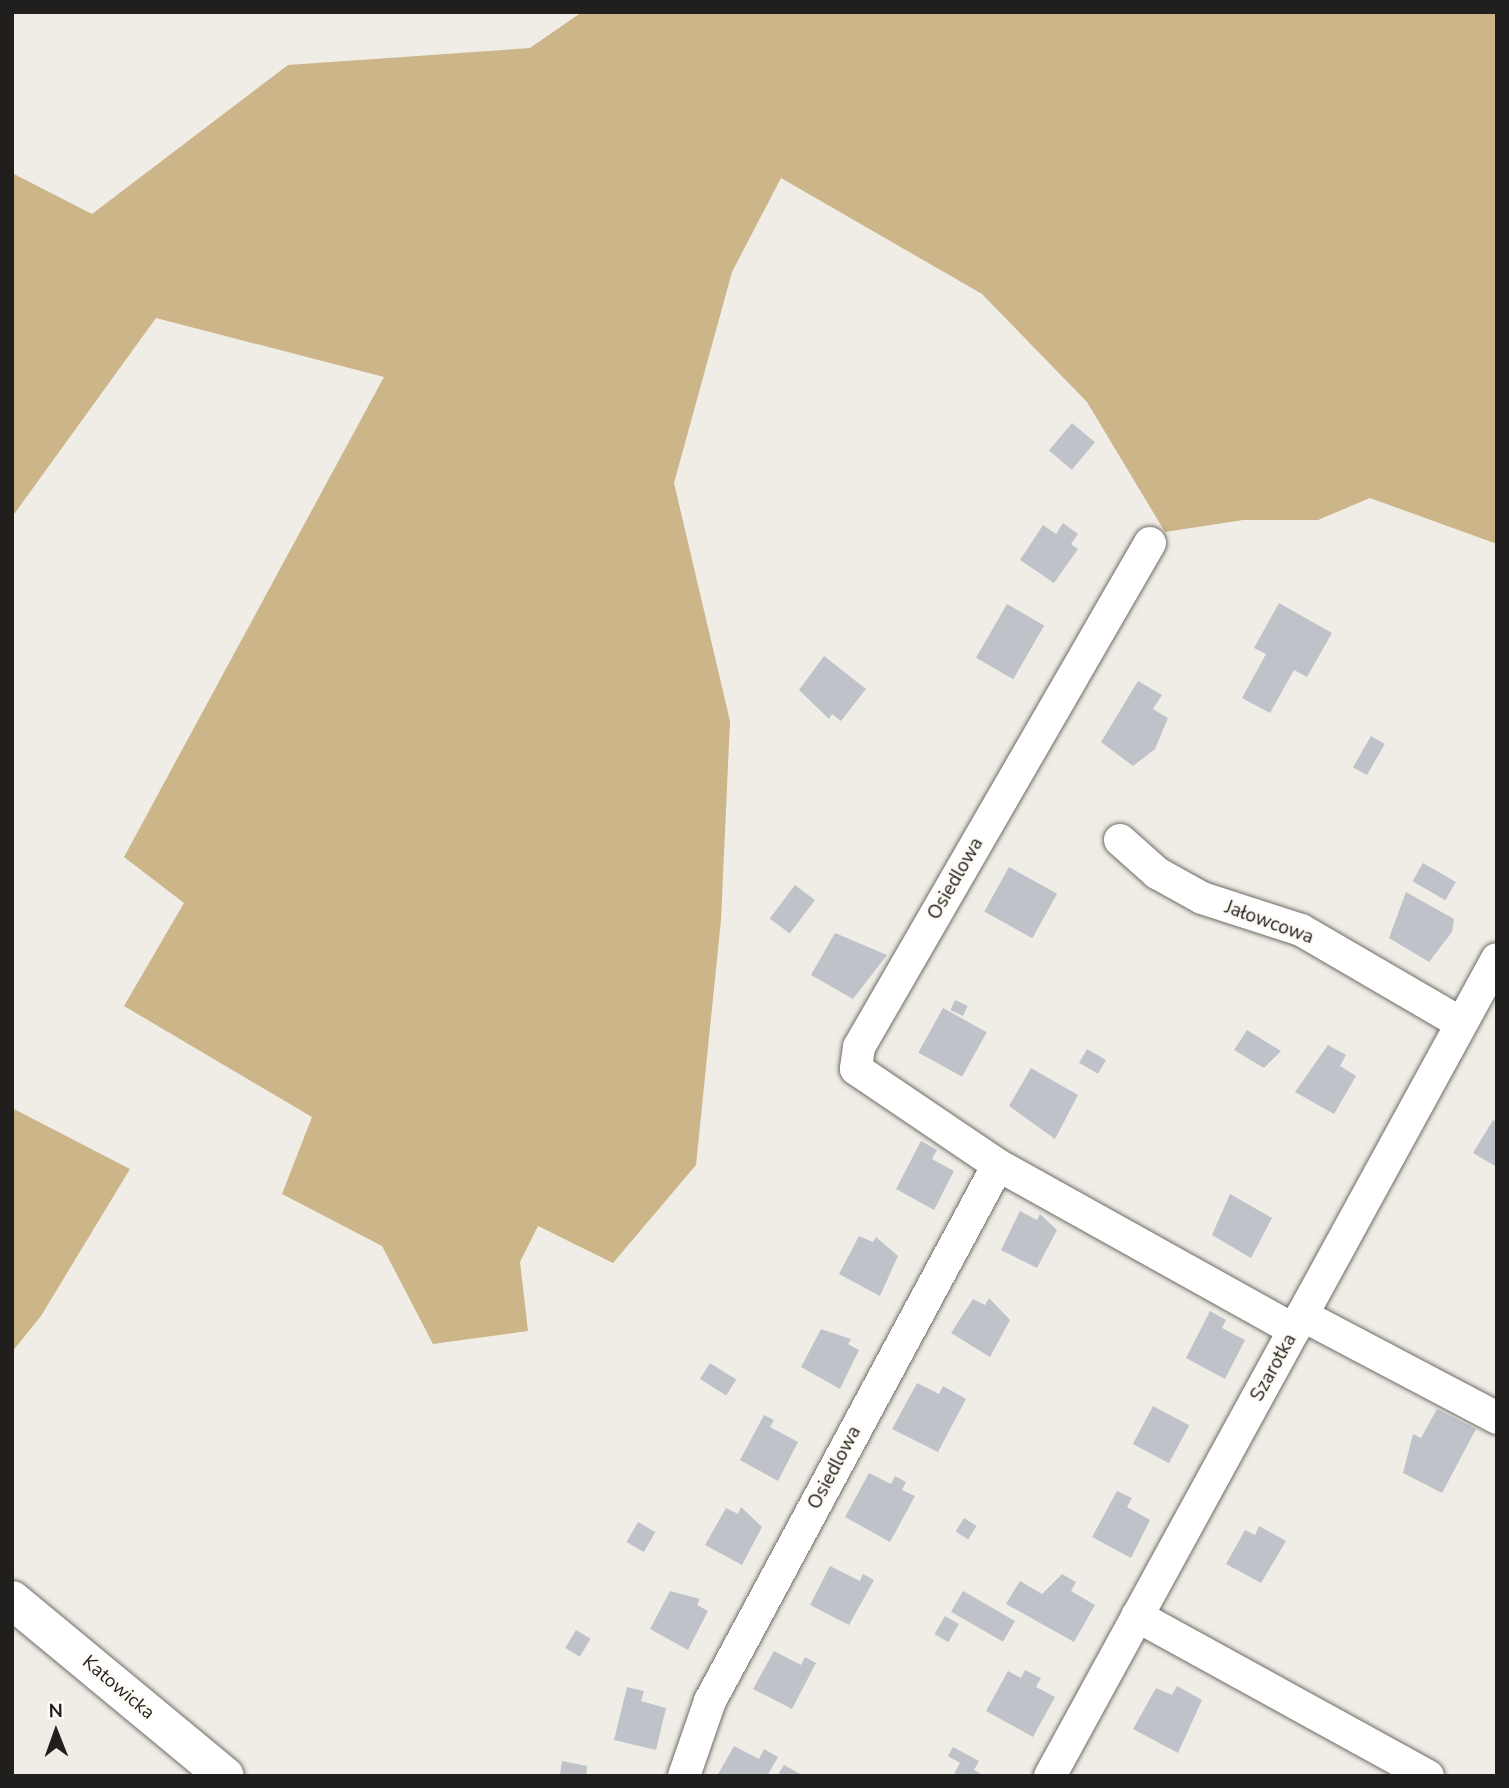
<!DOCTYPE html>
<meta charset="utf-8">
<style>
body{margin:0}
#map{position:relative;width:1509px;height:1788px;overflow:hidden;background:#f0ede7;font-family:"Nunito Sans",sans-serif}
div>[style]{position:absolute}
.forest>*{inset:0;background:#ccb588}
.building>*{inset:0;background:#bfc3c9;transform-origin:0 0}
.roads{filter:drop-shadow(0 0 2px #6f6c66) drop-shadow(0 0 2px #6f6c66)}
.minor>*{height:32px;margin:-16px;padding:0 16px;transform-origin:16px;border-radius:16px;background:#fff}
.major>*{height:38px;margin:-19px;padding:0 19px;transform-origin:19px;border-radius:19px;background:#fff}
span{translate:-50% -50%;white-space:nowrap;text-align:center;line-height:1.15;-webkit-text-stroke:5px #fefaf4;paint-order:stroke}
.street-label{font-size:19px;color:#211f1d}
.frame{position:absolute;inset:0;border:14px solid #211f1d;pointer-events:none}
.north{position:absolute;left:21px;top:1697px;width:70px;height:70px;-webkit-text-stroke:5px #fefaf4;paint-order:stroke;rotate:359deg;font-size:19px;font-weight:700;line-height:28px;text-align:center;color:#211f1d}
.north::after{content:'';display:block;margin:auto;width:24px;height:32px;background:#211f1d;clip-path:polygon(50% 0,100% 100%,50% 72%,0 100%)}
</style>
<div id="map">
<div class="forest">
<i style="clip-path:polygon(582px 12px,1497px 12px,1497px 544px,1370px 498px,1318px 520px,1243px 520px,1165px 532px,1087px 402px,982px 294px,781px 178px,732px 272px,674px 483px,730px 721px,721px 920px,696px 1165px,613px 1263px,538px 1226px,520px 1262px,528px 1331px,433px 1344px,382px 1246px,282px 1194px,312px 1117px,124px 1006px,184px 903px,124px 857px,384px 377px,156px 318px,12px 517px,12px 173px,92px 214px,288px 65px,530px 48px)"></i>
<i style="clip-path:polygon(12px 1108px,130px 1169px,41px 1316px,12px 1352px)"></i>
</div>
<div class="building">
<i style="left:1072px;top:423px;width:30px;height:36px;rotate:40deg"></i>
<i style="clip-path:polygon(1063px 523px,1078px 534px,1071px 544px,1078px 549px,1054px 583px,1020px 560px,1043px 525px,1056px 534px)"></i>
<i style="clip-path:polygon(1279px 603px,1332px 633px,1307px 677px,1294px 670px,1270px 713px,1242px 698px,1266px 654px,1254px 648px)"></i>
<i style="left:1007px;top:604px;width:43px;height:62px;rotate:30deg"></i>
<i style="clip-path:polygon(824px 656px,866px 689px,841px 721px,832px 714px,829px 719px,799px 690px)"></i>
<i style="clip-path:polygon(1138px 681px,1162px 695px,1153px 709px,1168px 718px,1155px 749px,1133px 766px,1101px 742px)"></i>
<i style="left:1371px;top:736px;width:16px;height:36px;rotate:30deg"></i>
<i style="left:1423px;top:863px;width:38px;height:21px;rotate:30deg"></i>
<i style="left:1009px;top:867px;width:55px;height:51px;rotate:29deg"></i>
<i style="left:795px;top:885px;width:25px;height:42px;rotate:37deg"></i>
<i style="clip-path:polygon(1406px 892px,1454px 919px,1452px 932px,1429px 962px,1389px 938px)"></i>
<i style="clip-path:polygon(835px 933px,887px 955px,853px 999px,811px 975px)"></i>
<i style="left:955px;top:1000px;width:14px;height:11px;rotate:25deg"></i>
<i style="left:943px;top:1008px;width:50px;height:51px;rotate:29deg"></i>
<i style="clip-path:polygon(1247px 1030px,1281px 1051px,1264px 1068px,1234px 1050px)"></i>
<i style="clip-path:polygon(1328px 1045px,1346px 1055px,1340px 1066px,1356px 1076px,1334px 1114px,1295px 1092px)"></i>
<i style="left:1087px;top:1049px;width:22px;height:16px;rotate:30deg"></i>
<i style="clip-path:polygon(1031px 1068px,1078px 1095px,1055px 1139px,1009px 1106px)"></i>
<i style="clip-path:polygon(1493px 1120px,1497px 1122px,1497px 1167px,1473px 1153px)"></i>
<i style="clip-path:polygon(921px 1141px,937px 1150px,932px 1159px,954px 1171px,934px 1210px,896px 1189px)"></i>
<i style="clip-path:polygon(1230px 1194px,1272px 1218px,1251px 1258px,1212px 1235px)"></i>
<i style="clip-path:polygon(1020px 1211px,1037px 1220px,1040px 1214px,1057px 1230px,1037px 1268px,1001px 1250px)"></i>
<i style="clip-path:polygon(859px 1236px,873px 1242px,876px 1237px,898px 1256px,880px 1296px,839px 1274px)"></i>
<i style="clip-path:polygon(989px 1298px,1010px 1320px,990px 1357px,951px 1333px,973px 1299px,985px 1305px)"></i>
<i style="clip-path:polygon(1210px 1311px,1226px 1320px,1222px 1328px,1245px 1340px,1225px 1379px,1186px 1358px)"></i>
<i style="clip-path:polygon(821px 1329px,851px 1339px,848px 1344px,859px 1350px,840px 1389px,801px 1367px)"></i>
<i style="left:710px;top:1363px;width:31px;height:19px;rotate:32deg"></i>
<i style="clip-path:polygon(917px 1383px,939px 1394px,943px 1386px,966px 1399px,938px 1452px,892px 1429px)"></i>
<i style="left:1153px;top:1406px;width:41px;height:43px;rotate:28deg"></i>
<i style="clip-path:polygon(1437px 1409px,1476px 1429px,1442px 1493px,1403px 1473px,1413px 1434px,1421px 1438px)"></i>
<i style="clip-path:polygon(764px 1415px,774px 1420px,770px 1427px,798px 1442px,778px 1481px,740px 1460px)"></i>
<i style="clip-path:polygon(869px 1473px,891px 1484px,895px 1476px,906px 1482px,902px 1490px,915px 1496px,890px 1542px,845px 1517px)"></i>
<i style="clip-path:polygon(1117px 1491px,1132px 1498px,1127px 1507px,1150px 1520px,1131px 1558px,1092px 1537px)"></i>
<i style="clip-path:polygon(741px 1507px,762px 1527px,742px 1565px,705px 1545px,726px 1508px,738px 1514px)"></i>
<i style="left:964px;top:1518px;width:15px;height:16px;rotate:32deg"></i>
<i style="left:638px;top:1522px;width:20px;height:23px;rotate:30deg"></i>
<i style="clip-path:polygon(1259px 1526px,1286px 1541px,1261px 1583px,1226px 1564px,1245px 1530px,1255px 1535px)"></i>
<i style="clip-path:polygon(830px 1566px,860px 1581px,863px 1574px,874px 1580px,849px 1625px,810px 1605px)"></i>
<i style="clip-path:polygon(1062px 1574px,1076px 1582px,1071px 1591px,1095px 1605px,1074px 1642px,1006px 1604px,1020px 1581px,1042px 1594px)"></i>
<i style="clip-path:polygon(670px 1591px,700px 1599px,697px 1605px,708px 1611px,688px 1650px,650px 1629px)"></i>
<i style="left:963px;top:1591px;width:60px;height:24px;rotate:30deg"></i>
<i style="left:945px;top:1616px;width:16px;height:21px;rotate:30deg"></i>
<i style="left:576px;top:1630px;width:17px;height:21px;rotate:31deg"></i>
<i style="clip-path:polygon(774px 1651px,801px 1665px,805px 1657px,816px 1663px,792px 1709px,753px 1689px)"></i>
<i style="clip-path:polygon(1025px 1670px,1041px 1678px,1036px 1687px,1055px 1697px,1033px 1737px,986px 1711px,1008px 1671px,1021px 1678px)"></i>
<i style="clip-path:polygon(1177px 1686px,1202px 1700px,1178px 1753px,1133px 1729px,1156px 1688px,1172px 1695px)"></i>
<i style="clip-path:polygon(627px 1687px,644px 1691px,641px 1701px,666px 1708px,656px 1750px,614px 1740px)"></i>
<i style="clip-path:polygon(734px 1746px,759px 1759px,764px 1749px,778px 1757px,767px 1776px,717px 1776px)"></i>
<i style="clip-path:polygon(953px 1747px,979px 1761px,974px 1770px,985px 1776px,953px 1776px,960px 1763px,948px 1756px)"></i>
<i style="clip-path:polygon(562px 1761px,587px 1766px,586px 1776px,560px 1775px)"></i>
<i style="clip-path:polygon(784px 1765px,804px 1776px,777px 1776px)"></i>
</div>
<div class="roads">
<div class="minor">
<i style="left:1150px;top:543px;width:582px;rotate:120deg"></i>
<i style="left:859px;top:1047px;width:22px;rotate:98deg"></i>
<i style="left:856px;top:1069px;width:171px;rotate:34.1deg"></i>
<i style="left:998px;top:1165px;width:339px;rotate:29.1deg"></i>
<i style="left:1120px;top:840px;width:50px;rotate:41.7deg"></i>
<i style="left:1157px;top:873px;width:51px;rotate:29.1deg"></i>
<i style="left:1202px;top:898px;width:104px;rotate:17.9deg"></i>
<i style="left:1301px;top:930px;width:183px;rotate:30.2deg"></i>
<i style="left:1302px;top:1315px;width:221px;rotate:27.8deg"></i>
<i style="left:1137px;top:1616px;width:332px;rotate:28.8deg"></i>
<i style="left:684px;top:1776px;width:79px;rotate:-70.9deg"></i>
<i style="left:710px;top:1701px;width:608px;rotate:-61.75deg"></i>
<i style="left:1050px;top:1776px;width:931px;rotate:-61.32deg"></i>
</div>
<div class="major">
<i style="left:12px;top:1600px;width:276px;rotate:39.6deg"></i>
</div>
</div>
<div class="street-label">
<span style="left:956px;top:879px;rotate:-60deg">Osiedlowa</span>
<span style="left:1269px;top:923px;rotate:20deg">Jałowcowa</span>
<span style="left:1274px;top:1368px;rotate:-61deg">Szarotka</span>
<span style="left:835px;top:1468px;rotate:-62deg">Osiedlowa</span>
<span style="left:118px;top:1688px;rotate:40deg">Katowicka</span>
</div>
<div class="frame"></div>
<div class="north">N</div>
</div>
